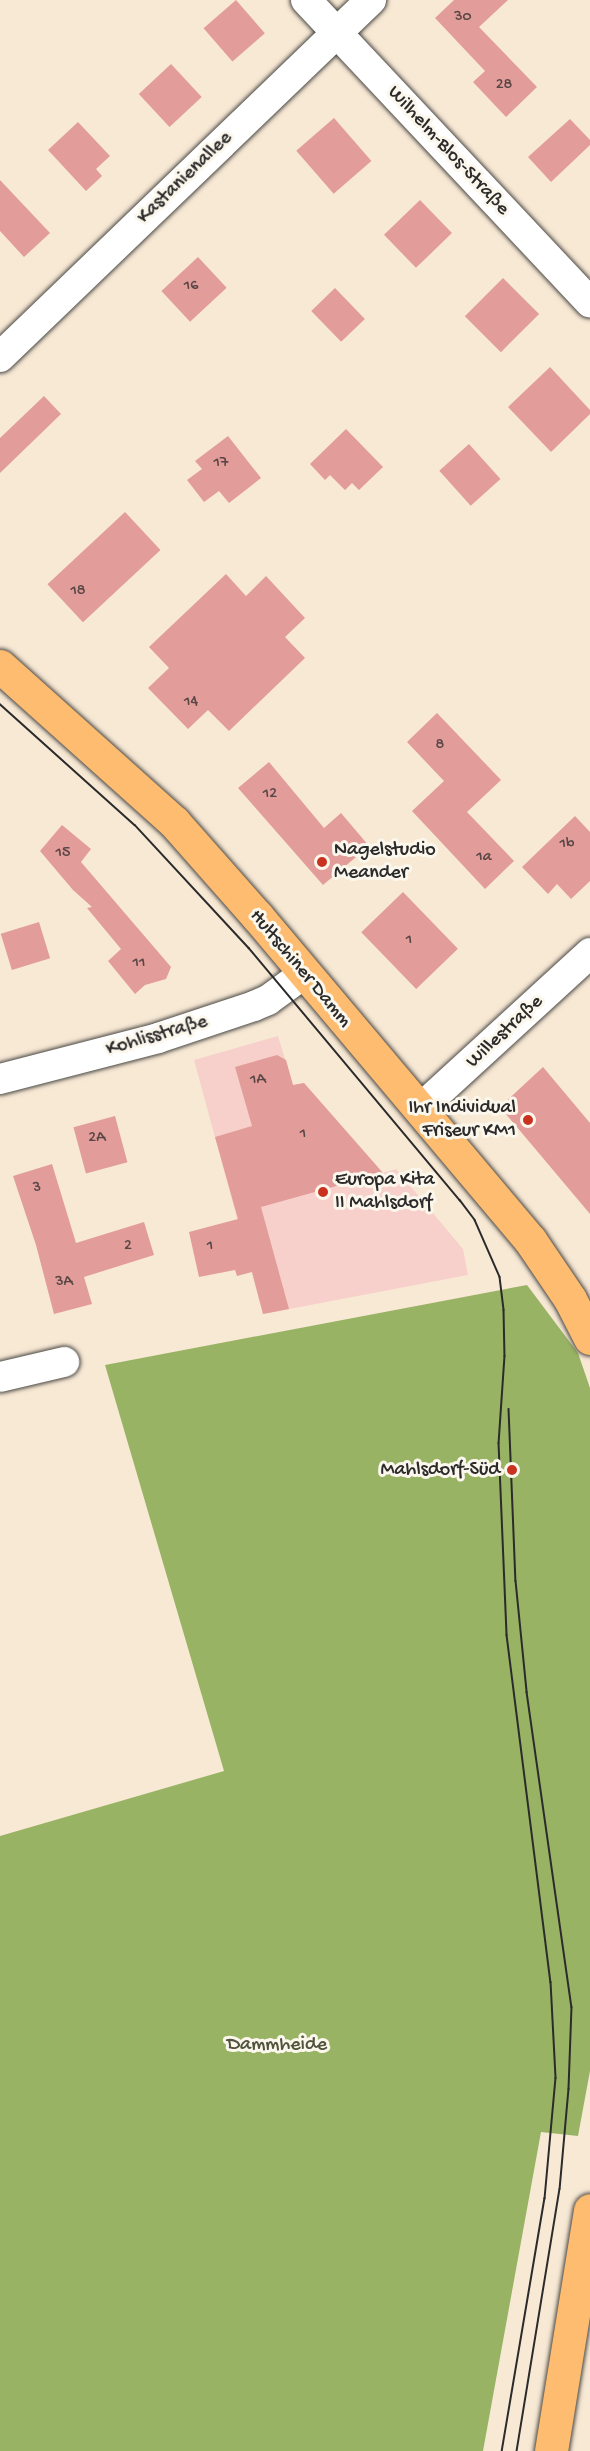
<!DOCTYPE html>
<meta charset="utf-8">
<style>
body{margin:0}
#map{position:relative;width:590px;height:2451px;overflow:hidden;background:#f8e9d5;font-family:"Gochi Hand",sans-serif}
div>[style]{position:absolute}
.built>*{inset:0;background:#f7d0cb}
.forest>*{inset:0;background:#99b365}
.building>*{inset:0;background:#e29c99;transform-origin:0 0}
.roads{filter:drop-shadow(0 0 2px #4a4844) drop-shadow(0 0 2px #4a4844)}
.minor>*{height:30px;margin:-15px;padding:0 15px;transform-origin:15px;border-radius:15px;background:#fff}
.major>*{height:33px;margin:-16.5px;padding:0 16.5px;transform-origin:16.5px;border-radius:16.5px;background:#fdbc70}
.tram>*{height:1.5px;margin:-0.75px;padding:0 0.75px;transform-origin:0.75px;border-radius:0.75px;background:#2b2b2b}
.dots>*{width:16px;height:16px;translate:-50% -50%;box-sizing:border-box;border:3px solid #fbf7ec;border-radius:50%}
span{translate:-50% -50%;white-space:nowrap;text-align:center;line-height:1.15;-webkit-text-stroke:6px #fbf7ec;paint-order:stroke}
.number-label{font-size:16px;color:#594746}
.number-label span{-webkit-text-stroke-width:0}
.street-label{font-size:20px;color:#2b2b2b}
.poi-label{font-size:20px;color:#2b2b2b}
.left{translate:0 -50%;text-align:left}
.right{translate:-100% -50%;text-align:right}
.park-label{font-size:20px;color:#51543d}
</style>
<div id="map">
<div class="built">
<i style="clip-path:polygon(278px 1036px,293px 1085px,304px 1083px,383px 1173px,396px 1169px,463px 1249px,468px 1275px,263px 1314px,194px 1060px)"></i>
</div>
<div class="forest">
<i style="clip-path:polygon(527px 1285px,578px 1353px,590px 1388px,590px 2071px,578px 2136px,541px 2132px,483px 2451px,0 2451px,0 1836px,224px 1771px,105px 1365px)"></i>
</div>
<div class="building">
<i style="left:236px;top:0;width:44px;height:43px;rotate:49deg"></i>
<i style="clip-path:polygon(454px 0,508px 0,479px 27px,537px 87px,506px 117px,473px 82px,485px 71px,435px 18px)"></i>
<i style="left:171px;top:64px;width:45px;height:44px;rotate:47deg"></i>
<i style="left:334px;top:118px;width:57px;height:50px;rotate:49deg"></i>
<i style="clip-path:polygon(570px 119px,590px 140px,590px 145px,551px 182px,528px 157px)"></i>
<i style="clip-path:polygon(78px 122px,110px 156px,96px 169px,102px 176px,86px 191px,48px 150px)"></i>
<i style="clip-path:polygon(0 180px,50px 233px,24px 257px,0 231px)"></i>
<i style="left:420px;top:200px;width:46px;height:50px;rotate:46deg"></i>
<i style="left:198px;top:257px;width:42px;height:50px;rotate:47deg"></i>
<i style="left:503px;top:278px;width:51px;height:54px;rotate:45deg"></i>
<i style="left:335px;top:288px;width:43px;height:33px;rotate:46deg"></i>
<i style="clip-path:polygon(550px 367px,590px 410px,590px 414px,551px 452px,508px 407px)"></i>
<i style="clip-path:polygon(44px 396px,61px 414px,0 473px,0 438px)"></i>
<i style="clip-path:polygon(346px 429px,383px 467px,359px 490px,352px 483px,345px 490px,330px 475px,325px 480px,310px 464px)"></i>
<i style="clip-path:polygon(228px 436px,261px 478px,229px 503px,219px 491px,204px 502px,187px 480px,202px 469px,195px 461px)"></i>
<i style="left:469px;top:444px;width:47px;height:40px;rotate:48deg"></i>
<i style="left:125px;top:512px;width:52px;height:106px;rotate:47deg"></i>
<i style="clip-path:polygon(226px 574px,246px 596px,266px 576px,305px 618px,285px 637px,305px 658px,229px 731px,208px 710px,188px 729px,148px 688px,169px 668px,149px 647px)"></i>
<i style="clip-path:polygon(437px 713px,501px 780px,467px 812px,514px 861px,485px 889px,412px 811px,444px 781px,407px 742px)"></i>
<i style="clip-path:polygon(269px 762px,324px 828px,341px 813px,369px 846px,323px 885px,238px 788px)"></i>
<i style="clip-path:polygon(575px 816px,590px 832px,590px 881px,571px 899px,557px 884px,548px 894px,522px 867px)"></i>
<i style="clip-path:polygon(62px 825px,91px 849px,81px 862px,171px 967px,166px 979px,145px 985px,135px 994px,108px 961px,121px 949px,87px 908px,92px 907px,73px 890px,40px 851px)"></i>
<i style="left:403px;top:892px;width:79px;height:58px;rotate:46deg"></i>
<i style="left:39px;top:922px;width:38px;height:40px;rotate:73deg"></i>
<i style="clip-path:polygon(277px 1055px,286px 1060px,293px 1085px,304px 1083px,383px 1173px,261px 1207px,289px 1309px,263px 1314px,252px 1272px,237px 1276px,235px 1270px,199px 1277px,189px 1232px,238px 1219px,215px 1137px,252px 1126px,235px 1067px)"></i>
<i style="clip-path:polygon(543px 1067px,590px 1123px,590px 1214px,500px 1107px)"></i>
<i style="left:115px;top:1116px;width:48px;height:43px;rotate:75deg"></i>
<i style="clip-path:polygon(52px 1164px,76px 1243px,144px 1222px,154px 1255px,84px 1277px,92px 1304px,54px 1314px,36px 1245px,13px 1176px)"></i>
</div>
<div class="roads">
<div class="minor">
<i style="left:306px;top:0;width:415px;rotate:46.8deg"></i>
<i style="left:0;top:357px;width:515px;rotate:-43.9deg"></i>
<i style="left:0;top:1079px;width:163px;rotate:-14.5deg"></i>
<i style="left:158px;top:1038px;width:101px;rotate:-18.4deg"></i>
<i style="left:254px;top:1006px;width:15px;rotate:-23deg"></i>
<i style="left:268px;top:1000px;width:46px;rotate:-36.1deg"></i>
<i style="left:420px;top:1109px;width:231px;rotate:-42.5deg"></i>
<i style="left:0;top:1377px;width:66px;rotate:-13.2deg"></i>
</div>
<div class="major">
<i style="left:0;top:666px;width:234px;rotate:41.9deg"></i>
<i style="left:174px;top:822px;width:125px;rotate:48.6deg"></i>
<i style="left:257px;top:916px;width:424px;rotate:49.9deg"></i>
<i style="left:530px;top:1240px;width:71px;rotate:55.9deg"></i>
<i style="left:570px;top:1299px;width:44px;rotate:62.9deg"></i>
<i style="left:551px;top:2451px;width:244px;rotate:-80.8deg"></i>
</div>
</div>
<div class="tram">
<i style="left:0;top:704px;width:181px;rotate:41.9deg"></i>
<i style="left:135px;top:825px;width:168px;rotate:47.2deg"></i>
<i style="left:249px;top:948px;width:329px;rotate:50.1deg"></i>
<i style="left:460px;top:1200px;width:25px;rotate:53deg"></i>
<i style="left:475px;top:1220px;width:62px;rotate:66.3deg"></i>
<i style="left:500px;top:1277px;width:33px;rotate:83deg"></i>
<i style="left:504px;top:1310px;width:46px;rotate:88.8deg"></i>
<i style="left:505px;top:1356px;width:87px;rotate:93.9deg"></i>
<i style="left:499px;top:1443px;width:192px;rotate:87.6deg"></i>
<i style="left:507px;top:1635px;width:350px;rotate:82.8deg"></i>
<i style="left:551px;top:1982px;width:96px;rotate:87deg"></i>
<i style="left:556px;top:2078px;width:121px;rotate:95.2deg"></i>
<i style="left:545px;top:2198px;width:257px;rotate:99.6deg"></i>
<i style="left:509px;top:1409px;width:172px;rotate:87.7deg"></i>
<i style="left:516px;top:1581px;width:112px;rotate:84.3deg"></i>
<i style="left:527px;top:1692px;width:318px;rotate:81.9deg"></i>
<i style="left:572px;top:2007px;width:82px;rotate:92.1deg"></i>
<i style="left:569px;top:2089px;width:100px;rotate:95.1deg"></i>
<i style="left:560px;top:2189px;width:266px;rotate:99.3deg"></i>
</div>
<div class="dots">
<i style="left:322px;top:862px;background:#c8321e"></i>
<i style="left:528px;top:1120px;background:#c8321e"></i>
<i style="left:323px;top:1192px;background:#c8321e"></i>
<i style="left:512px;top:1470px;background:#c8321e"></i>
</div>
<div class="number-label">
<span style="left:463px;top:18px">30</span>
<span style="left:504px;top:86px">28</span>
<span style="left:191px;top:287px">16</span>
<span style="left:221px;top:464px">17</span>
<span style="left:78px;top:592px">18</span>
<span style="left:191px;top:703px">14</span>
<span style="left:440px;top:746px">8</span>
<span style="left:270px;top:795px">12</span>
<span style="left:567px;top:845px">1b</span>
<span style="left:63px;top:854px">15</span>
<span style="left:484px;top:858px">1a</span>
<span style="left:409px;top:941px">1</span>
<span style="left:139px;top:964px">11</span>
<span style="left:258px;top:1081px">1A</span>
<span style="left:303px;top:1135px">1</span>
<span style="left:97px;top:1139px">2A</span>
<span style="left:37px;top:1189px">3</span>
<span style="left:128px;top:1247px">2</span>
<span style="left:210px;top:1247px">1</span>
<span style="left:64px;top:1283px">3A</span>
</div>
<div class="street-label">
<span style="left:448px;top:151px;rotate:47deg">Wilhelm-Blos-Straße</span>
<span style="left:185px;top:178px;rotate:-44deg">Kastanienallee</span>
<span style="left:300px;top:969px;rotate:50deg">Hultschiner Damm</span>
<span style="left:505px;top:1032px;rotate:-43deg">Willestraße</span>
<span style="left:157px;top:1036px;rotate:-16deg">Kohlisstraße</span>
</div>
<div class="poi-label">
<span class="left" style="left:334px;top:862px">Nagelstudio<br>Meander</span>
<span class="right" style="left:516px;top:1120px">Ihr Individual<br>Friseur KM1</span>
<span class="left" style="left:335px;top:1192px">Europa Kita<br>II Mahlsdorf</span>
<span class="right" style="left:500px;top:1470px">Mahlsdorf-Süd</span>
</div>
<div class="park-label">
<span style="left:277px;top:2045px">Dammheide</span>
</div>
</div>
